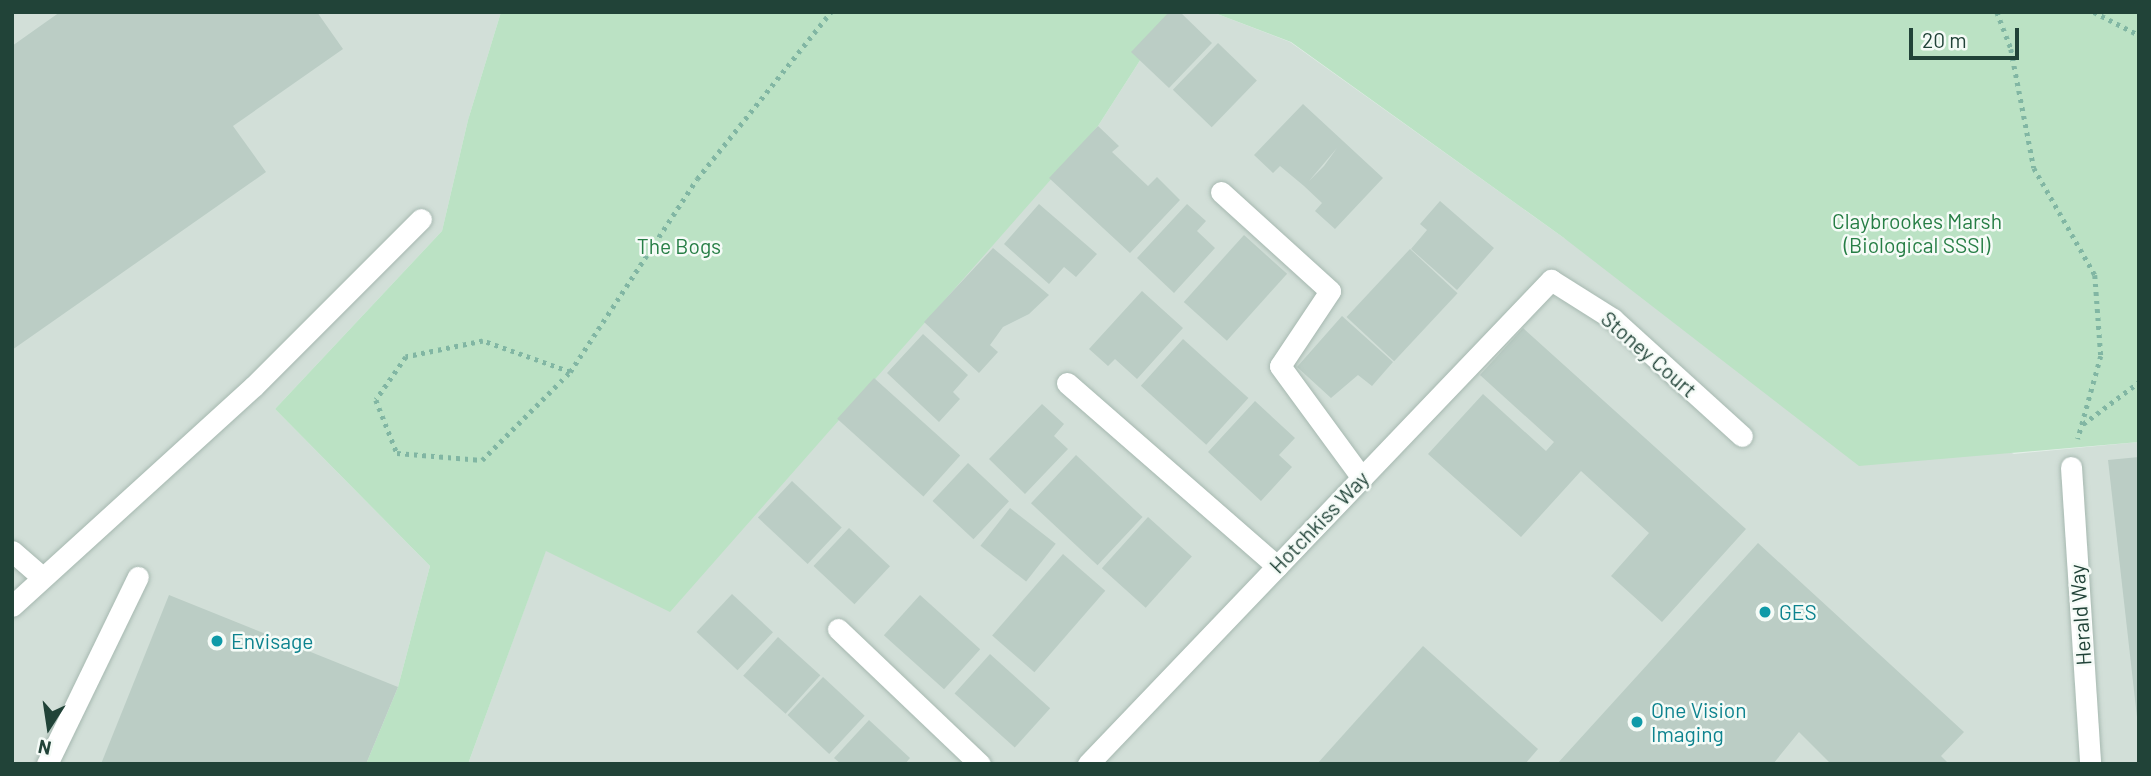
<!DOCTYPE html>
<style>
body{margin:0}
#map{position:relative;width:2151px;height:776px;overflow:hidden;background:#e4efe9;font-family:Barlow,sans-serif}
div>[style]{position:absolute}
.built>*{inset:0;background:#d2dfd8}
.green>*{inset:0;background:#bbe2c4}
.building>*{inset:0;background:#bbcdc5;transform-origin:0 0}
.path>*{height:4.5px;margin-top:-2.25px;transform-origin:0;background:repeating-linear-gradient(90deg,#81b6a3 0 3.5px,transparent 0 8.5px)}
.roads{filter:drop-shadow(0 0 2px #a6b8b0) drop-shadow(0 0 2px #a6b8b0)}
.service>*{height:21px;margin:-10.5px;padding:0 10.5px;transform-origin:10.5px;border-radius:10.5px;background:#fff}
.minor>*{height:21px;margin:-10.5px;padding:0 10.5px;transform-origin:10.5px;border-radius:10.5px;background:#fff}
.dots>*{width:19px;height:19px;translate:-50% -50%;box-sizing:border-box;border:4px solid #f5fbf7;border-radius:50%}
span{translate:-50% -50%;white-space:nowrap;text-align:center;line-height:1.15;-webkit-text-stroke:5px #f5fbf7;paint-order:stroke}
.park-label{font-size:21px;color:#267e45}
.street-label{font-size:21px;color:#214338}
.culture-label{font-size:21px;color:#0d838f}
.left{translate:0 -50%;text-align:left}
.frame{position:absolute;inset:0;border:14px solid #214338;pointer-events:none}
.north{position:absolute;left:14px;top:692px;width:70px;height:70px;-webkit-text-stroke:5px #f5fbf7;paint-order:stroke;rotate:192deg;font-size:19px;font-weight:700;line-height:28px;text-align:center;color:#214338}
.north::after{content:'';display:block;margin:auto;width:24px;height:32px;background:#214338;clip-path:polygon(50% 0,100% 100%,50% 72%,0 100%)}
.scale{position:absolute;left:1909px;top:28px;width:110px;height:32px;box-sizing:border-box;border:4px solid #214338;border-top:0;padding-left:9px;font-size:21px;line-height:24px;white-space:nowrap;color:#214338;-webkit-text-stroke:5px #f5fbf7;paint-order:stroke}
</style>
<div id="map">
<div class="built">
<i style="clip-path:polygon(12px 12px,501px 12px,468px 120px,442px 231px,275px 409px,430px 566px,398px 687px,366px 764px,12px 764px)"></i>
<i style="clip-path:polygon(1171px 12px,1212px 12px,1290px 42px,1564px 238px,2014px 454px,2139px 442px,2139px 764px,468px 764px,546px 550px,1049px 178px,1098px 126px)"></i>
</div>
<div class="green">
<i style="clip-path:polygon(501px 12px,1171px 12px,1098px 126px,670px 612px,546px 551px,468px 764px,366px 764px,398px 687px,430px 566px,275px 409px,442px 231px,468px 120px)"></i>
<i style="clip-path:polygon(1212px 12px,2139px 12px,2139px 442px,1859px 466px,1564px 238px,1291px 42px)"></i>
</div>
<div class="building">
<i style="clip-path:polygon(60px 12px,317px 12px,343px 49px,233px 126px,266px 172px,12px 350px,12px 46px)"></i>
<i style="clip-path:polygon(1169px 12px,1180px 12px,1212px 43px,1169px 88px,1131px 52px)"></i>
<i style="left:1218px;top:43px;width:54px;height:65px;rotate:44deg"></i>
<i style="clip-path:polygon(evenodd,1303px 104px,1383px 178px,1335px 229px,1315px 211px,1322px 203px,1304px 186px,1280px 166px,1273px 173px,1254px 155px,1303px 104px,1337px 148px,1324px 166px,1309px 181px,1337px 148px)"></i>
<i style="clip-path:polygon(1098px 126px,1119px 146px,1112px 152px,1148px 186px,1157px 177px,1180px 200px,1130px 253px,1049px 178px)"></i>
<i style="clip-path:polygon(1440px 201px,1494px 248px,1457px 290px,1411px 249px,1427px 230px,1420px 224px)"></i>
<i style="clip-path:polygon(1039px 204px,1097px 254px,1076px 277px,1064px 267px,1049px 284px,1004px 244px)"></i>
<i style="clip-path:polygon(1187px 204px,1206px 221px,1197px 231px,1215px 248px,1174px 293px,1137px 258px)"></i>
<i style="left:1244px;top:235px;width:58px;height:90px;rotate:42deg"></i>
<i style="clip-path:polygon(993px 248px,1049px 295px,1029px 314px,1003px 327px,990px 345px,998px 352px,979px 373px,924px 322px)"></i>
<i style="left:1410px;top:249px;width:65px;height:93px;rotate:43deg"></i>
<i style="clip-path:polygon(1142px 291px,1183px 328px,1137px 379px,1115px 359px,1108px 366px,1089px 349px)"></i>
<i style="clip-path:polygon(1342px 316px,1393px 362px,1372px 386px,1358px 375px,1331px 398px,1297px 367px)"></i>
<i style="clip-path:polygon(1523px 328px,1746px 529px,1662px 622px,1611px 576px,1649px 533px,1581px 471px,1521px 537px,1428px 454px,1483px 394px,1546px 451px,1554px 442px,1480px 375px)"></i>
<i style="clip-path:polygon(923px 334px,968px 375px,953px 392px,960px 399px,939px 422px,887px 373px)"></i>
<i style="left:1183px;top:339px;width:88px;height:63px;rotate:42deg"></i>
<i style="left:874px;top:378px;width:116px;height:55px;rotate:42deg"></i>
<i style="clip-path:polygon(1255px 401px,1295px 438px,1279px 455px,1292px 467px,1261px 501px,1208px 452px)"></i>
<i style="clip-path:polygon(1042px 404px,1064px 424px,1054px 436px,1068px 449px,1025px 494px,989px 459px)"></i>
<i style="left:1076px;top:455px;width:91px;height:66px;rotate:43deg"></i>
<i style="clip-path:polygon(2139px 457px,2139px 717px,2137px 717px,2108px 460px)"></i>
<i style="left:968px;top:463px;width:56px;height:52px;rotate:43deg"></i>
<i style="left:792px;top:481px;width:68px;height:50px;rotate:43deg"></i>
<i style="left:1010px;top:508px;width:58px;height:48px;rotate:38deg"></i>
<i style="left:1148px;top:517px;width:59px;height:69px;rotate:42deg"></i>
<i style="left:849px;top:528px;width:56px;height:52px;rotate:43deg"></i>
<i style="clip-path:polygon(1758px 543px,1964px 732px,1941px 756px,1949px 764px,1831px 764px,1799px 732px,1773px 764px,1557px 764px)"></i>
<i style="left:1063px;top:554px;width:56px;height:108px;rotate:41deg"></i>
<i style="left:732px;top:594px;width:56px;height:52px;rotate:43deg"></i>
<i style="clip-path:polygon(169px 595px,398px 687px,366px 764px,101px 764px)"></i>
<i style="left:920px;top:595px;width:81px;height:54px;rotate:42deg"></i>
<i style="left:778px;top:637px;width:57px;height:52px;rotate:42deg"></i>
<i style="clip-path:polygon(1423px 646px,1538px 749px,1525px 764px,1317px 764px)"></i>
<i style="left:990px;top:654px;width:81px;height:53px;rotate:42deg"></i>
<i style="left:823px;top:677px;width:57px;height:52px;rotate:43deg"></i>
<i style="clip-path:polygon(869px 720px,910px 758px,905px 764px,841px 764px,834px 758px)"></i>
</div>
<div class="path">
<i style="left:1997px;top:12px;width:40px;rotate:69deg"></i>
<i style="left:2011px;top:49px;width:121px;rotate:79.1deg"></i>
<i style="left:2034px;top:168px;width:123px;rotate:60.3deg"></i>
<i style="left:2095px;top:275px;width:81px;rotate:85.8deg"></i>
<i style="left:2101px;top:356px;width:86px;rotate:105.5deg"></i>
<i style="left:2094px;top:12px;width:51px;rotate:27.1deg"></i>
<i style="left:570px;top:372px;width:92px;rotate:-160.4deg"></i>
<i style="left:483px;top:341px;width:79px;rotate:168.3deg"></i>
<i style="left:406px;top:357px;width:52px;rotate:124.9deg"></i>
<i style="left:376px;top:400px;width:57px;rotate:68.4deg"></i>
<i style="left:397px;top:453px;width:85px;rotate:4.7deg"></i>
<i style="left:482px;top:460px;width:124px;rotate:-45deg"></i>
<i style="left:570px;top:372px;width:231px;rotate:-56.7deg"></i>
<i style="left:697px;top:179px;width:214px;rotate:-51.3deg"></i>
<i style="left:2083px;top:424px;width:70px;rotate:-36.9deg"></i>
</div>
<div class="roads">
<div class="service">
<i style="left:1221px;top:192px;width:147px;rotate:42.2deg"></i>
<i style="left:1330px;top:291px;width:90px;rotate:123.7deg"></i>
<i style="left:1280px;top:366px;width:139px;rotate:53.8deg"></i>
<i style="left:1551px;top:280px;width:73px;rotate:32.2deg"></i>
<i style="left:1613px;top:319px;width:174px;rotate:42.2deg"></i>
<i style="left:1067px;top:383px;width:279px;rotate:41.1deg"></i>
<i style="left:12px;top:551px;width:40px;rotate:41deg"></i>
<i style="left:12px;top:606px;width:327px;rotate:-42.3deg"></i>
<i style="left:254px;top:386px;width:236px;rotate:-45deg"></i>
<i style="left:838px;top:629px;width:196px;rotate:43.6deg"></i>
<i style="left:47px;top:764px;width:208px;rotate:-64.1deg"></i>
</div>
<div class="minor">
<i style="left:2071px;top:467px;width:298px;rotate:86.3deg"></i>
<i style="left:1088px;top:764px;width:670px;rotate:-46.27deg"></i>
</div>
</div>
<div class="dots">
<i style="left:1765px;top:612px;background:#0f9aa8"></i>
<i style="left:217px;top:641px;background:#0f9aa8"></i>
<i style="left:1637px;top:722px;background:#0f9aa8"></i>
</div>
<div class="park-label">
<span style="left:1917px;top:233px">Claybrookes Marsh<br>(Biological SSSI)</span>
<span style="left:679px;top:246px">The Bogs</span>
</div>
<div class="street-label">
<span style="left:1649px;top:354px;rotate:41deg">Stoney Court</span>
<span style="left:1319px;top:522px;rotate:-46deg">Hotchkiss Way</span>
<span style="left:2080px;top:615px;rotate:-94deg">Herald Way</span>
</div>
<div class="culture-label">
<span class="left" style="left:1779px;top:612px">GES</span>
<span class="left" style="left:231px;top:641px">Envisage</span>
<span class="left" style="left:1651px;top:722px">One Vision<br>Imaging</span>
</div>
<div class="frame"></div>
<div class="north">N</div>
<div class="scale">20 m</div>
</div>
